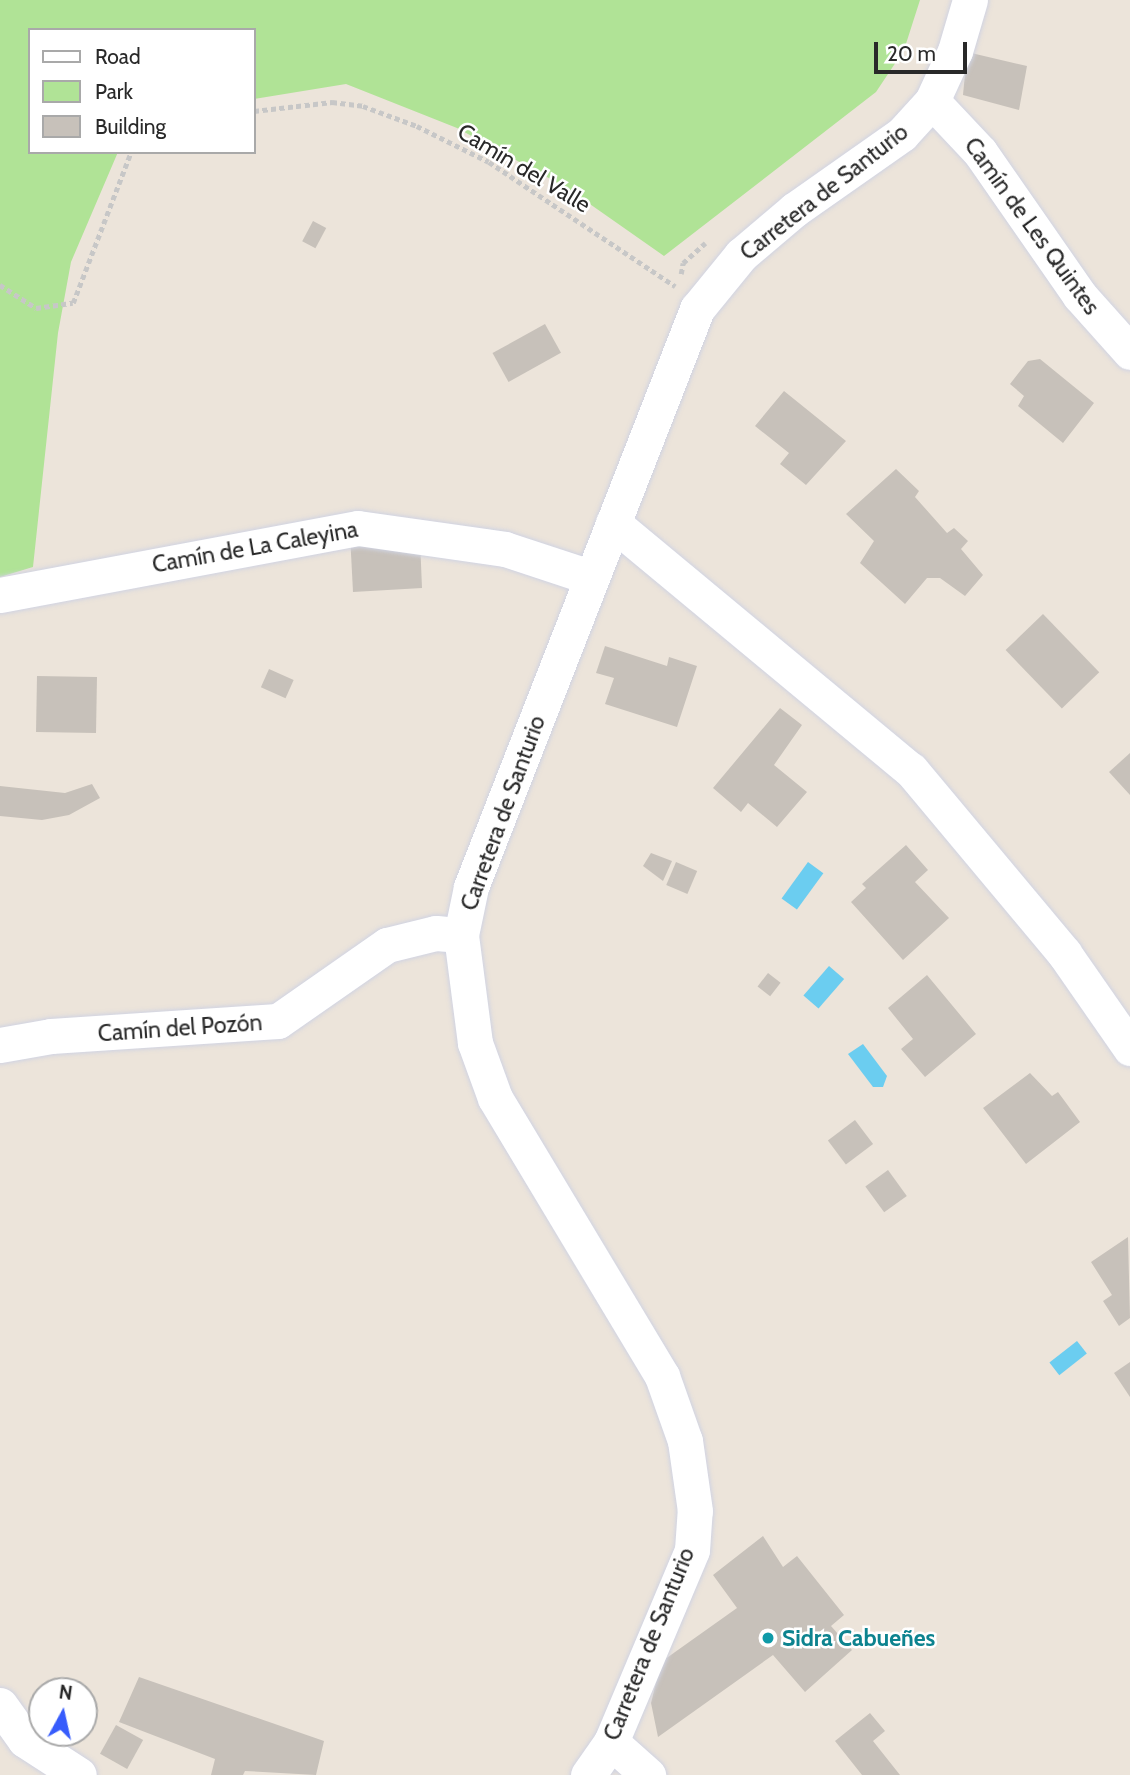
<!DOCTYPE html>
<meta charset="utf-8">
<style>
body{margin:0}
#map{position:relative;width:1130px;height:1775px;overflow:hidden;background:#ece4da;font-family:Cabin,sans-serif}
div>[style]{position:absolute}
.green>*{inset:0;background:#b0e396}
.water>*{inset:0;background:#6bcdf0;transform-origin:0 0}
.building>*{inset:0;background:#c7c1ba;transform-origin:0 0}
.path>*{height:4.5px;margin-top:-2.25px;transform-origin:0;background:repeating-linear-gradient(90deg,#c7c7c7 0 5px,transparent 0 8.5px)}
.roads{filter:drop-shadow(0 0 2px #d0d3e2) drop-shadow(0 0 2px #d0d3e2)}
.minor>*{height:35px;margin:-17.5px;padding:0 17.5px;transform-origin:17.5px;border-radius:17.5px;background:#fff}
.dots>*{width:19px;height:19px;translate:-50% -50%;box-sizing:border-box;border:4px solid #fff;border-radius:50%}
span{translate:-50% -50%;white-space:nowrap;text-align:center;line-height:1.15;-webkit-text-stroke:5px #fff;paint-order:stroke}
.street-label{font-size:23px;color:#292929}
.culture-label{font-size:23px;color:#0d838f;font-weight:700}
.left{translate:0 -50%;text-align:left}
.legend{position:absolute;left:28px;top:28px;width:228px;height:126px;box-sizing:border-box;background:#fff;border:2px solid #a9a9a9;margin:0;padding:9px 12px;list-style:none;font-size:21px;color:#292929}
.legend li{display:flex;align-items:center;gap:14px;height:35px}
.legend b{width:35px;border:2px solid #a9a9a9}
.north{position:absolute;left:28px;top:1677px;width:70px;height:70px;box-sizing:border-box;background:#fff;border:2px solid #a9a9a9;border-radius:50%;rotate:8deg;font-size:19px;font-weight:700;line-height:28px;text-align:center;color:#292929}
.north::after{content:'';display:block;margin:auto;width:24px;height:32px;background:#375cfc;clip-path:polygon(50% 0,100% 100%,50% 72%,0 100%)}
.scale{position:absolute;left:874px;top:42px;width:93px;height:32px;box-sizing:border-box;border:4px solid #292929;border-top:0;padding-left:9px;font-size:21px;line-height:24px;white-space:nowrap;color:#292929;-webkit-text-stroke:5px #fff;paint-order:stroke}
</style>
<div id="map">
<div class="green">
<i style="clip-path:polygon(0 0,920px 0,904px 50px,876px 92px,664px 256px,567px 188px,457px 128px,346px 84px,254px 99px,254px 30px,30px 30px,30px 152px,118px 152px,71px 262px,58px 333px,33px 567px,0 577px)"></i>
</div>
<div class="water">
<i style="left:808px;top:862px;width:19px;height:45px;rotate:36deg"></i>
<i style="left:829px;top:966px;width:20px;height:39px;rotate:41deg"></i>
<i style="clip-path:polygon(863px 1044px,887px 1076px,883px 1087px,873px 1087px,848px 1054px)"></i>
<i style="left:1077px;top:1341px;width:16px;height:35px;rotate:52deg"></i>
</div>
<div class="building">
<i style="clip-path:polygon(967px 52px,1027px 66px,1019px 110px,963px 95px)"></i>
<i style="left:313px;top:221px;width:15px;height:23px;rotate:28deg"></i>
<i style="left:545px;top:324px;width:33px;height:60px;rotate:61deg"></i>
<i style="clip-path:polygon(1040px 359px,1094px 403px,1063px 443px,1018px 406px,1024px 396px,1010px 384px,1028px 361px)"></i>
<i style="clip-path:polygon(784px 391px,846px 441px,806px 485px,780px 464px,789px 453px,755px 426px)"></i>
<i style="clip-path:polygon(896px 469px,919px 491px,915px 497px,947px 533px,954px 528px,968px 541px,961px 549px,983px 575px,965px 596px,940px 578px,927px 578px,905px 604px,860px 563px,874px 541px,846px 514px)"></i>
<i style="clip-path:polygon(350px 534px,420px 540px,422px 588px,353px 592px)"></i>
<i style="left:1043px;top:614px;width:81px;height:52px;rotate:46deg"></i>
<i style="clip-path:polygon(605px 646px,667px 666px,669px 657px,697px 666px,677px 727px,605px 704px,614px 678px,596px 673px)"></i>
<i style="left:269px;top:669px;width:27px;height:20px;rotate:24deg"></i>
<i style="left:37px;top:676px;width:60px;height:56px;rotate:1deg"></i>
<i style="clip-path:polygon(780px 708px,802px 725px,774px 765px,807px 792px,777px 827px,748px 803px,741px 812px,713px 788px)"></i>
<i style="clip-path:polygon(1130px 753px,1130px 795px,1109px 772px)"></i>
<i style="clip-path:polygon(92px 784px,100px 798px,69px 815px,42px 820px,0 816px,0 786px,65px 793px)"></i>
<i style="clip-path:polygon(906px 845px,928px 870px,915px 882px,949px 918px,903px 960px,851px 902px,866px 888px,862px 884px)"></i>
<i style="clip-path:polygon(651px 853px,672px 861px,663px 881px,643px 866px)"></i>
<i style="left:676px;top:862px;width:23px;height:25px;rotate:23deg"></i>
<i style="left:768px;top:973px;width:16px;height:17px;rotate:38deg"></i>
<i style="clip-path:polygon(927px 975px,976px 1034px,925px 1077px,901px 1049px,913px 1039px,888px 1008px)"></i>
<i style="clip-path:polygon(1030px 1073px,1052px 1096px,1058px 1092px,1080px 1122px,1026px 1164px,983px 1108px)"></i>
<i style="left:855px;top:1120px;width:30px;height:34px;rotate:53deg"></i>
<i style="left:888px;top:1170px;width:32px;height:28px;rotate:54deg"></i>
<i style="clip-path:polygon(1128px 1237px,1130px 1318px,1119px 1326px,1103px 1301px,1112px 1295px,1091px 1262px)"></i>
<i style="clip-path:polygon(1130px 1362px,1130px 1397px,1114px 1373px)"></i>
<i style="clip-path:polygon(763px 1536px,783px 1567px,797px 1556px,844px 1615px,831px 1626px,852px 1650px,805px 1692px,773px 1655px,658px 1737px,651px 1703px,661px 1662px,737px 1608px,713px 1575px)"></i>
<i style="clip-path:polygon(139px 1677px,324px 1741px,316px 1775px,245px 1771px,243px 1775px,211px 1775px,215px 1759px,119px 1722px)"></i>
<i style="clip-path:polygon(870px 1713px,885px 1731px,873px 1741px,900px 1775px,862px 1775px,835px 1741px)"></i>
<i style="left:116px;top:1725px;width:31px;height:33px;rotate:29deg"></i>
</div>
<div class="path">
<i style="left:254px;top:111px;width:79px;rotate:-6.6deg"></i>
<i style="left:332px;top:102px;width:31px;rotate:7deg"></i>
<i style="left:363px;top:106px;width:58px;rotate:20.3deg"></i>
<i style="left:417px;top:126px;width:80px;rotate:26.6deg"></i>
<i style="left:489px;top:162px;width:224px;rotate:33.7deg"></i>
<i style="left:681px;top:274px;width:11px;rotate:-80deg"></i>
<i style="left:683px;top:263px;width:30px;rotate:-42deg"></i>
<i style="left:0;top:285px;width:43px;rotate:32.6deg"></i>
<i style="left:36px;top:308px;width:37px;rotate:-8deg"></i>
<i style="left:73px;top:303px;width:162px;rotate:-69deg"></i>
</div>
<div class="roads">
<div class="minor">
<i style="left:932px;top:101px;width:70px;rotate:46.7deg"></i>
<i style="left:980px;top:152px;width:175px;rotate:55.2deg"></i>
<i style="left:1080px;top:296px;width:75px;rotate:48.2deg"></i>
<i style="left:613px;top:523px;width:387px;rotate:39.7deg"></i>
<i style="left:911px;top:770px;width:239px;rotate:50.1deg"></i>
<i style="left:1064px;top:953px;width:116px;rotate:55.2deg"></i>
<i style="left:0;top:595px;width:364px;rotate:-10.6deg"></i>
<i style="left:358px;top:528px;width:148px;rotate:8.1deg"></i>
<i style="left:505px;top:549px;width:89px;rotate:18.2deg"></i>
<i style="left:0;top:1045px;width:52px;rotate:-10deg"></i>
<i style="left:51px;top:1036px;width:227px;rotate:-3.8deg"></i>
<i style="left:278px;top:1021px;width:133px;rotate:-34.9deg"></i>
<i style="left:387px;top:945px;width:50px;rotate:-13.8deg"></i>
<i style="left:436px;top:933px;width:25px;rotate:5deg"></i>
<i style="left:0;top:1705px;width:43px;rotate:54.5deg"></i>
<i style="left:25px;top:1740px;width:64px;rotate:32.9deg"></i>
<i style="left:611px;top:1742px;width:50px;rotate:41.7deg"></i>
<i style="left:588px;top:1775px;width:40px;rotate:-55.1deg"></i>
<i style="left:611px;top:1742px;width:208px;rotate:-67.1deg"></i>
<i style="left:692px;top:1550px;width:39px;rotate:-86deg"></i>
<i style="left:695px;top:1511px;width:71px;rotate:-98.1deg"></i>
<i style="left:685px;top:1441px;width:69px;rotate:-109.5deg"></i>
<i style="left:662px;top:1376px;width:324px;rotate:-121deg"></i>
<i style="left:495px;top:1098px;width:59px;rotate:-110deg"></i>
<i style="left:475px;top:1043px;width:109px;rotate:-97.4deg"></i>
<i style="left:461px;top:935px;width:49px;rotate:-78.2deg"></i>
<i style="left:471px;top:887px;width:621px;rotate:-68.64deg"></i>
<i style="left:697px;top:309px;width:70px;rotate:-50.8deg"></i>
<i style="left:741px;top:255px;width:70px;rotate:-40.3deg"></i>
<i style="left:794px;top:210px;width:132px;rotate:-35.1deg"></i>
<i style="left:902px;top:134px;width:45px;rotate:-47.7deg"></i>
<i style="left:932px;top:101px;width:55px;rotate:-65.3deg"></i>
<i style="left:955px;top:51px;width:53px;rotate:-73.6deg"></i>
</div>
</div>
<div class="dots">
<i style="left:768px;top:1638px;background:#0f9aa8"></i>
</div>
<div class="street-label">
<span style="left:524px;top:168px;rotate:31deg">Camín del Valle</span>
<span style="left:824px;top:192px;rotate:-38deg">Carretera de Santurio</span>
<span style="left:1032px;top:226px;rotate:54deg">Camín de Les Quintes</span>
<span style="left:255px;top:547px;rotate:-10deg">Camín de La Caleyina</span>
<span style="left:503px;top:813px;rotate:-70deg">Carretera de Santurio</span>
<span style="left:180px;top:1028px;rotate:-4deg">Camín del Pozón</span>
<span style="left:649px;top:1644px;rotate:-68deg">Carretera de Santurio</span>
</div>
<div class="culture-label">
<span class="left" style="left:782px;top:1638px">Sidra Cabueñes</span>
</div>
<ul class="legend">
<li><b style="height:9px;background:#fff"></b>Road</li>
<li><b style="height:19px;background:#b0e396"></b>Park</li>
<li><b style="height:19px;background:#c7c1ba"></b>Building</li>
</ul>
<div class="north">N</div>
<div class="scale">20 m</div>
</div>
